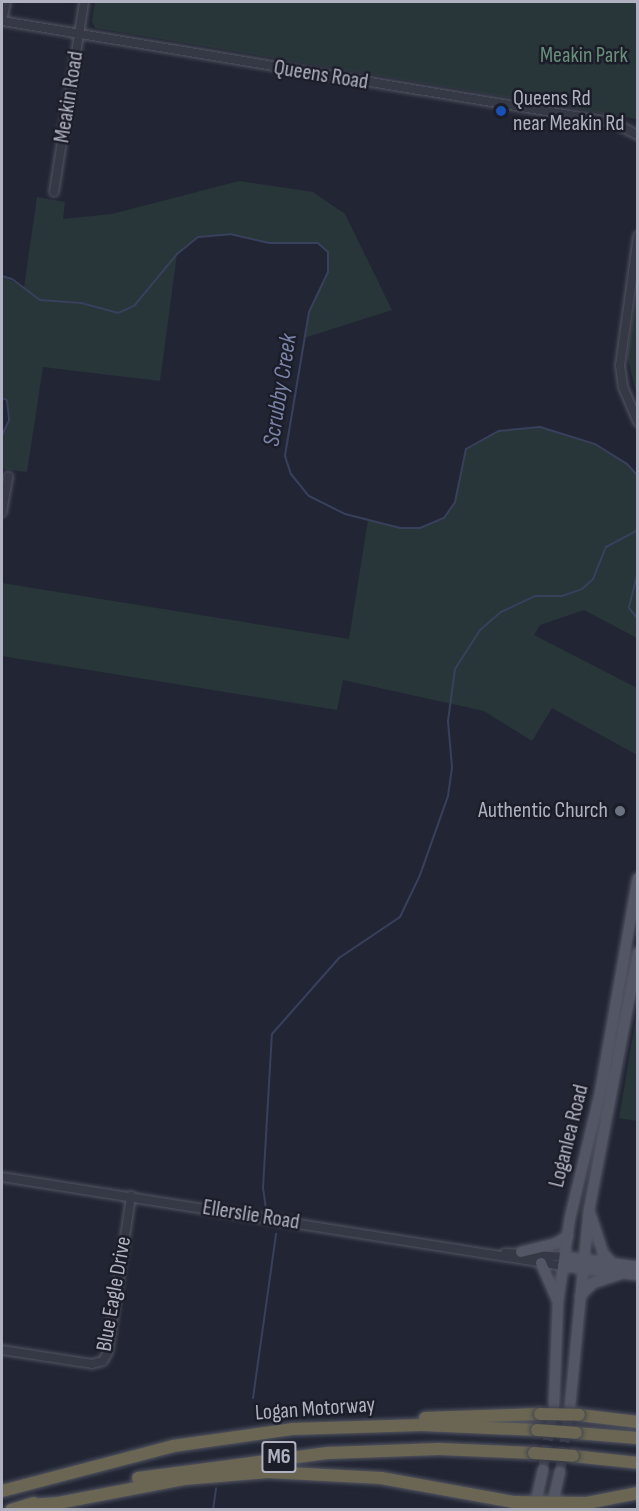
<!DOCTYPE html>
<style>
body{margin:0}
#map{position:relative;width:639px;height:1511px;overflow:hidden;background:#222634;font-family:"Sofia Sans Condensed",sans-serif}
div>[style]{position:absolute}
.green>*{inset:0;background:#283539}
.stream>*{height:2px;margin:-1px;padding:0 1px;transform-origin:1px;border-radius:1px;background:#39405c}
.major-tunnel>*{height:10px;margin-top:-5px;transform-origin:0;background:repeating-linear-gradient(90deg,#373b49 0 10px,transparent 0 15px)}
.roads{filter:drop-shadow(0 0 2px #535562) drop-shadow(0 0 2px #535562)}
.minor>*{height:8px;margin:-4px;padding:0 4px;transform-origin:4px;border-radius:4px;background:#353845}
.major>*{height:10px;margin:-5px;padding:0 5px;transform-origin:5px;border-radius:5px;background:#535765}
.highway>*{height:12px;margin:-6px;padding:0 6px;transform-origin:6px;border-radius:6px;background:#6a6653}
.bridges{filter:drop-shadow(0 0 2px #40424f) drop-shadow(0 0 2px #40424f)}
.highway-bridge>*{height:12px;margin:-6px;padding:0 6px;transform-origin:6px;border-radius:6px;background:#6a6653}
.dots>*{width:16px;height:16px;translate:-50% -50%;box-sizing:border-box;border:3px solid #1b1d29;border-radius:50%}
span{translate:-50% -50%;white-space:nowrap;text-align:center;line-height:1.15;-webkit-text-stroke:5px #1b1d29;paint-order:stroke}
.shield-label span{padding:2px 4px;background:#1b1d29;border:2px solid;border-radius:4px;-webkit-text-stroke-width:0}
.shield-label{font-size:21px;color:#b0b2c1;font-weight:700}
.park-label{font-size:22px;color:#6a8f7b}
.street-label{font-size:22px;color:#b0b2c1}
.poi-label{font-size:22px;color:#b0b2c1}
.left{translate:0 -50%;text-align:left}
.right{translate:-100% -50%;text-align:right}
.water-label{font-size:24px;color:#7b84a7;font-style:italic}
.frame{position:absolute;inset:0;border:3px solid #b0b2c1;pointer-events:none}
</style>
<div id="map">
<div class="green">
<i style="clip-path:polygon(95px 2px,633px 2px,638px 4px,637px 119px,95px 28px,92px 21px)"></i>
<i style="clip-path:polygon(239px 181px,313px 192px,345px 214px,392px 310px,304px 338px,309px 312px,328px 272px,328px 252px,318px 243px,269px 243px,230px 234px,198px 237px,177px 254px,160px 381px,43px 367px,27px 472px,2px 469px,2px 436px,9px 420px,7px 400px,2px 398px,2px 276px,24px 287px,37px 197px,65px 202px,63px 219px,112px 214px)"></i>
<i style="clip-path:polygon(637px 290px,638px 396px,637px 396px,627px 356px)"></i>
<i style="clip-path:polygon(540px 427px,595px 444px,626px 463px,637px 476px,637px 638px,584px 610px,540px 625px,534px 635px,637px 688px,637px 755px,552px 708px,532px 741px,484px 711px,343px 680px,337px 710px,2px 656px,2px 583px,349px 639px,368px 520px,400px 528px,419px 528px,444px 518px,455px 502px,466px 449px,499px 431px)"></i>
<i style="clip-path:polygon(637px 1011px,637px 1121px,619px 1118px)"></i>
</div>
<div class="stream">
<i style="left:633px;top:2px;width:5px;rotate:22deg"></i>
<i style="left:2px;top:276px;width:10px;rotate:17deg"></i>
<i style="left:12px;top:279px;width:35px;rotate:37deg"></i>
<i style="left:40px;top:300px;width:41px;rotate:4.2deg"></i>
<i style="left:81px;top:303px;width:38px;rotate:15deg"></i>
<i style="left:118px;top:313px;width:17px;rotate:-24deg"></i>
<i style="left:134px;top:306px;width:67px;rotate:-50.4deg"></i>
<i style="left:177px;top:254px;width:27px;rotate:-39deg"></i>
<i style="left:198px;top:237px;width:32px;rotate:-5deg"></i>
<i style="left:230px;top:234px;width:40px;rotate:13deg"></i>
<i style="left:269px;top:243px;width:49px"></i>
<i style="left:318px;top:243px;width:13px;rotate:42deg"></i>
<i style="left:328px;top:252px;width:20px;rotate:90deg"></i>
<i style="left:328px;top:272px;width:44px;rotate:115.4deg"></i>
<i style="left:309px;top:312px;width:146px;rotate:99.5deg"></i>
<i style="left:285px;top:456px;width:19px;rotate:72deg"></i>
<i style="left:291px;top:474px;width:28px;rotate:51deg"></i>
<i style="left:309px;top:496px;width:40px;rotate:26.6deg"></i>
<i style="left:345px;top:514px;width:57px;rotate:14.3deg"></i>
<i style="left:400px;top:528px;width:20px"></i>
<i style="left:420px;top:528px;width:26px;rotate:-23deg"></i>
<i style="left:444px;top:518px;width:19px;rotate:-55deg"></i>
<i style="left:455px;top:502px;width:54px;rotate:-78.3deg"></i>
<i style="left:466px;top:449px;width:38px;rotate:-29deg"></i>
<i style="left:499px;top:431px;width:41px;rotate:-5.6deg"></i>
<i style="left:540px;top:427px;width:58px;rotate:17.2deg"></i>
<i style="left:595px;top:444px;width:36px;rotate:32deg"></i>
<i style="left:626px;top:463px;width:18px;rotate:47deg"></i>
<i style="left:2px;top:398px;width:5px;rotate:22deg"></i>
<i style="left:7px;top:400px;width:20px;rotate:84deg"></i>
<i style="left:9px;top:420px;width:17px;rotate:114deg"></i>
<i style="left:638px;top:571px;width:38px;rotate:104deg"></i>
<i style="left:629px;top:608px;width:14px;rotate:51deg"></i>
<i style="left:266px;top:1209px;width:21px;rotate:-98deg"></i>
<i style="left:263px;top:1188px;width:154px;rotate:-86.7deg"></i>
<i style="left:272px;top:1034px;width:101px;rotate:-48.6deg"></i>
<i style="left:339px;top:958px;width:73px;rotate:-33.9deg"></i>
<i style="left:400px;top:917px;width:47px;rotate:-64.5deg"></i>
<i style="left:420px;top:875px;width:84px;rotate:-70.5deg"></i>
<i style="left:448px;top:796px;width:29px;rotate:-82deg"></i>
<i style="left:452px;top:767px;width:46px;rotate:-95deg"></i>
<i style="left:448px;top:721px;width:52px;rotate:-82.3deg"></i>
<i style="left:455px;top:669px;width:46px;rotate:-57.3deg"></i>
<i style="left:480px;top:630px;width:28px;rotate:-41deg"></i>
<i style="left:501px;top:612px;width:38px;rotate:-25deg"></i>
<i style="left:536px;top:596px;width:26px"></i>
<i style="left:562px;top:596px;width:21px;rotate:-19deg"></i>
<i style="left:582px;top:589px;width:15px;rotate:-42deg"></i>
<i style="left:593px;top:579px;width:35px;rotate:-68deg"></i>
<i style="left:606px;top:547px;width:36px;rotate:-28deg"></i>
<i style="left:253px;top:1398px;width:166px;rotate:-82deg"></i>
<i style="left:213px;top:1510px;width:22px;rotate:-82deg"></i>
</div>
<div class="major-tunnel">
<i style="left:543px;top:1470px;width:63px;rotate:-80.8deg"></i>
<i style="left:560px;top:1472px;width:67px;rotate:-81.4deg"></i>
</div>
<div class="roads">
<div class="minor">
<i style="left:2px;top:21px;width:618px;rotate:9.4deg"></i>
<i style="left:612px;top:122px;width:29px;rotate:27deg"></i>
<i style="left:2px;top:21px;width:19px;rotate:-78deg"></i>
<i style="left:54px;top:192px;width:192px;rotate:-81deg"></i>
<i style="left:638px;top:236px;width:131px;rotate:97.9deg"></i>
<i style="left:620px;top:366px;width:21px;rotate:82deg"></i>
<i style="left:623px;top:387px;width:38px;rotate:67deg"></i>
<i style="left:2px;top:512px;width:36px;rotate:-80deg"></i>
<i style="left:2px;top:1177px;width:568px;rotate:9.01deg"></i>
<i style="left:505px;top:1253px;width:60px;rotate:3.8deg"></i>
<i style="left:2px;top:1350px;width:91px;rotate:8.8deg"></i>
<i style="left:92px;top:1364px;width:11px;rotate:-15deg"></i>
<i style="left:103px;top:1361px;width:10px;rotate:-61deg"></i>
<i style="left:108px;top:1352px;width:158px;rotate:-81.6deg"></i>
</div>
<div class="major">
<i style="left:590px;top:1213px;width:42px;rotate:72deg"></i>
<i style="left:603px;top:1253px;width:13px;rotate:48deg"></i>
<i style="left:521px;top:1252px;width:36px;rotate:-14deg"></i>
<i style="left:556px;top:1243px;width:14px;rotate:-30deg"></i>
<i style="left:565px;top:1257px;width:74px;rotate:7.8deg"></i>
<i style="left:541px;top:1263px;width:43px;rotate:66.4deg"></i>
<i style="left:563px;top:1266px;width:76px;rotate:6.8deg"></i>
<i style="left:580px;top:1296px;width:18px;rotate:-45deg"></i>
<i style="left:593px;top:1283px;width:28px;rotate:-18deg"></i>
<i style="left:554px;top:1405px;width:103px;rotate:-87.8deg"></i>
<i style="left:558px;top:1302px;width:85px;rotate:-81.9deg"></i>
<i style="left:570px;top:1218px;width:129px;rotate:-76.5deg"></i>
<i style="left:600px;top:1093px;width:218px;rotate:-80deg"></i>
<i style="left:570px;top:1406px;width:197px;rotate:-84.5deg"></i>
<i style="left:589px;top:1210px;width:262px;rotate:-79.2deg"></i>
<i style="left:534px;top:1510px;width:41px;rotate:-77.3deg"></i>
<i style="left:551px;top:1510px;width:39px;rotate:-77deg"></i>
</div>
<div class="highway">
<i style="left:579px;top:1415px;width:59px;rotate:6.8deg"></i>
<i style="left:425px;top:1418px;width:115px;rotate:-2deg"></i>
<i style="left:576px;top:1433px;width:62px;rotate:4.6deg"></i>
<i style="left:573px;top:1456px;width:65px;rotate:6.1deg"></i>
<i style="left:138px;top:1478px;width:193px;rotate:-7.5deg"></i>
<i style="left:329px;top:1453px;width:110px;rotate:-2.1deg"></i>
<i style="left:439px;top:1449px;width:95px;rotate:2.4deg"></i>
<i style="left:2px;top:1491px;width:177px;rotate:-14.7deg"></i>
<i style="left:173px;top:1446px;width:120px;rotate:-8.1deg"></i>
<i style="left:292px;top:1429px;width:130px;rotate:-1.8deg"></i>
<i style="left:422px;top:1425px;width:115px;rotate:2.5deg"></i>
<i style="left:28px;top:1505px;width:30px;rotate:-4deg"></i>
<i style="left:58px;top:1503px;width:128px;rotate:-10.8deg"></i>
<i style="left:184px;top:1479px;width:84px;rotate:-4.8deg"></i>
<i style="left:268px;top:1472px;width:113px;rotate:3deg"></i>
<i style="left:381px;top:1478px;width:134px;rotate:10.3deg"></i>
<i style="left:513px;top:1502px;width:74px;rotate:0.8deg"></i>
<i style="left:587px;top:1503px;width:52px;rotate:-11.1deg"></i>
<i style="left:11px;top:1510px;width:24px;rotate:-17deg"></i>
</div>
</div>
<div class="bridges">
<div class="highway-bridge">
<i style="left:540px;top:1414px;width:39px;rotate:1deg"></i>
<i style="left:537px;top:1430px;width:39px;rotate:4deg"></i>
<i style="left:534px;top:1453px;width:39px;rotate:4deg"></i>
</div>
</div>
<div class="dots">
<i style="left:501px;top:111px;background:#1a4fb4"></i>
<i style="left:620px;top:811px;background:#6b7280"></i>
</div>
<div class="shield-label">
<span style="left:279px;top:1457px">M6</span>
</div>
<div class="park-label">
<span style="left:584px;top:56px">Meakin Park</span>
</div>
<div class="street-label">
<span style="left:321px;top:75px;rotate:9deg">Queens Road</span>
<span style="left:69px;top:97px;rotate:-81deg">Meakin Road</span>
<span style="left:569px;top:1136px;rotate:-76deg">Loganlea Road</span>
<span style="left:251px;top:1215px;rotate:9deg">Ellerslie Road</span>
<span style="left:114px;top:1294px;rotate:-80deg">Blue Eagle Drive</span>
<span style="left:315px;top:1409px;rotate:-4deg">Logan Motorway</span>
</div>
<div class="poi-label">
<span class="left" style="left:513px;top:111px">Queens Rd<br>near Meakin Rd</span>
<span class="right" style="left:608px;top:811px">Authentic Church</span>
</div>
<div class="water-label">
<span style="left:280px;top:390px;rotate:-81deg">Scrubby Creek</span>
</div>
<div class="frame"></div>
</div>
